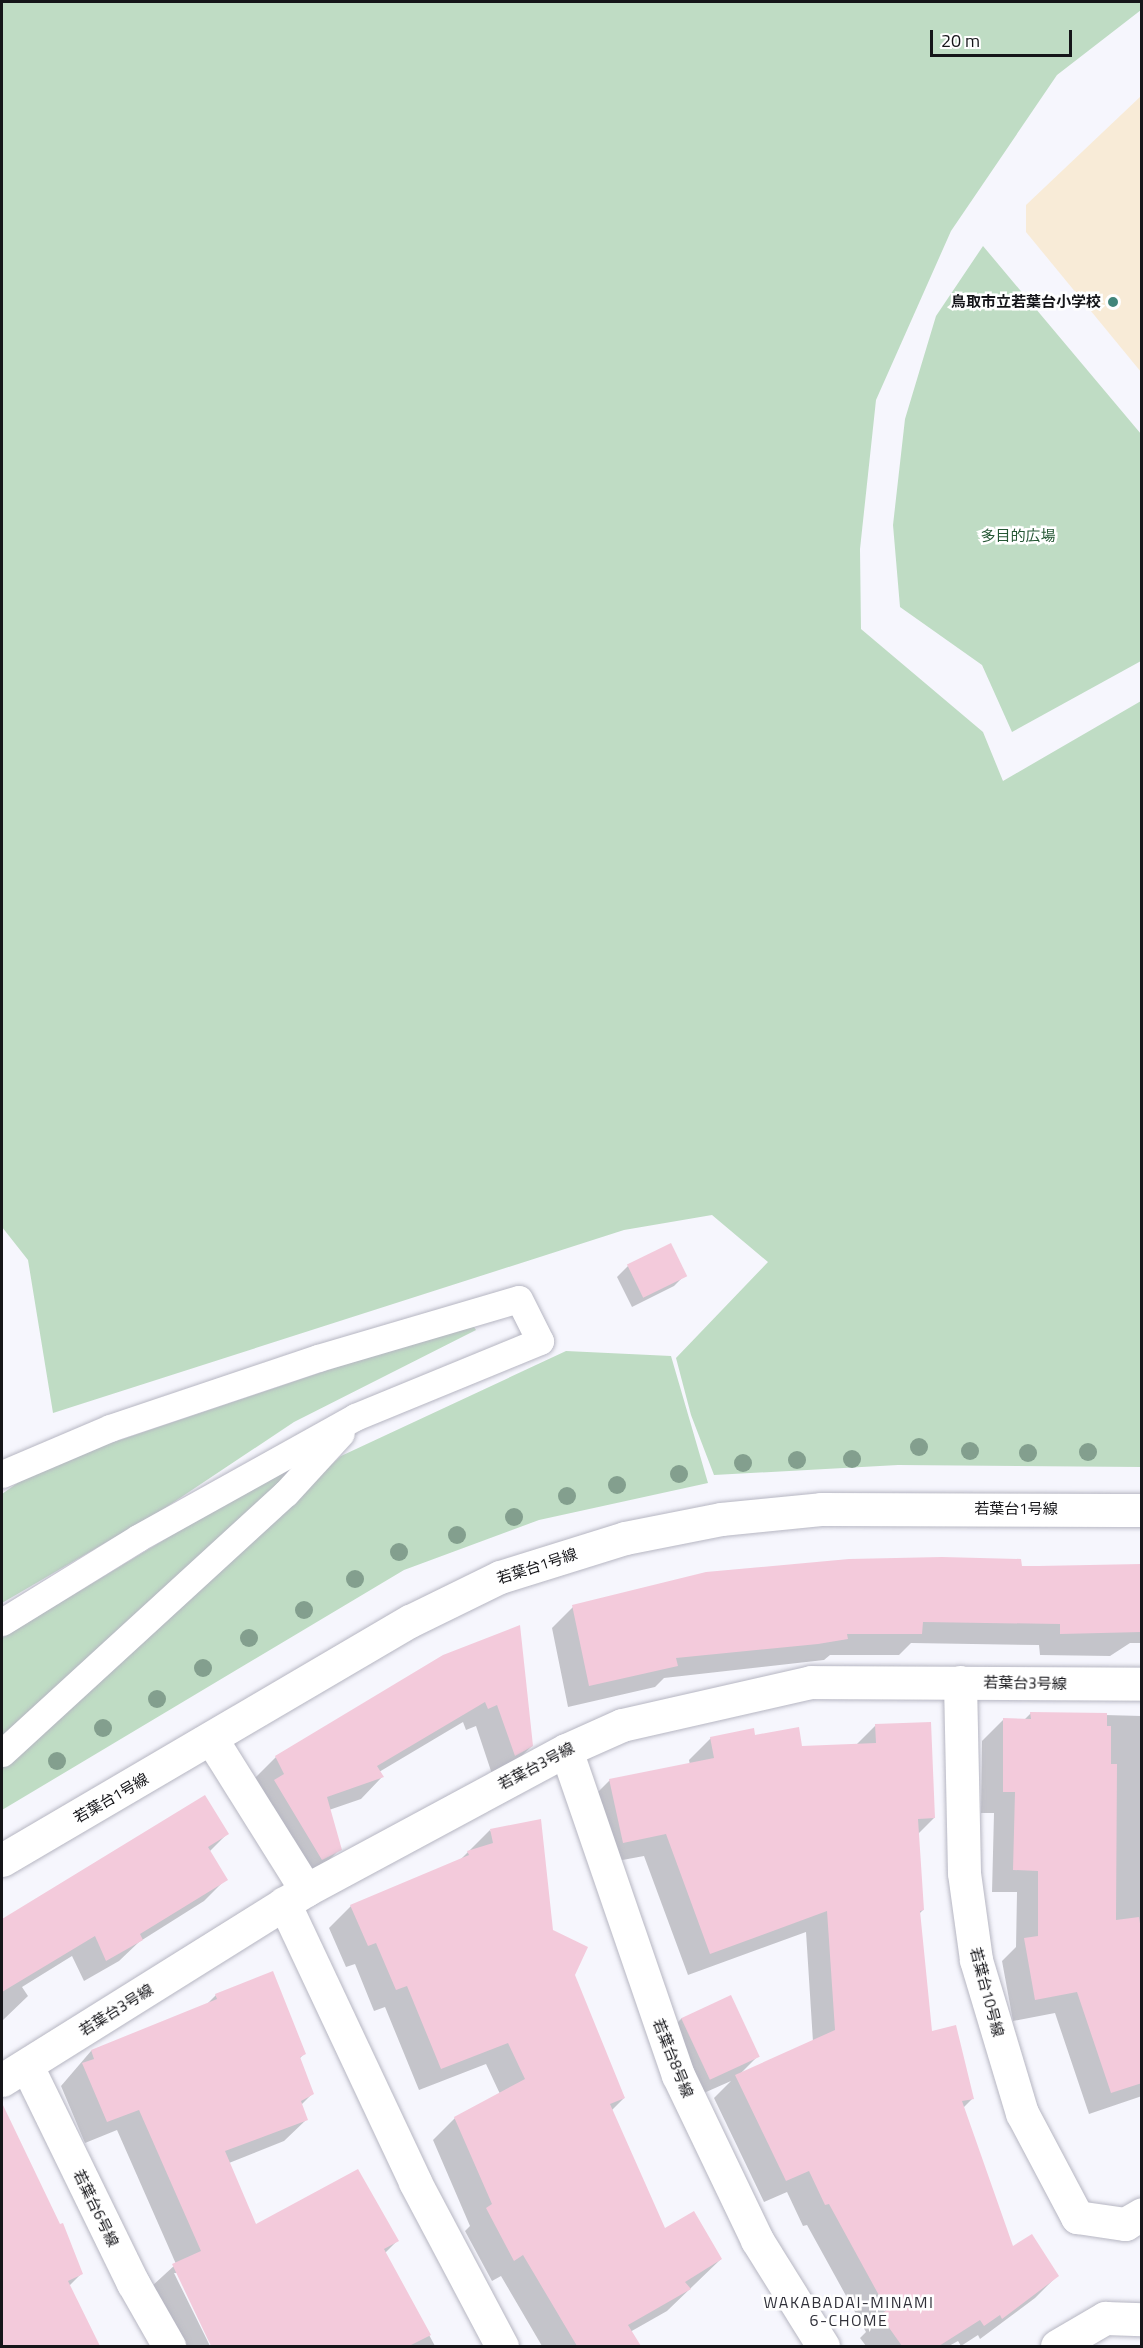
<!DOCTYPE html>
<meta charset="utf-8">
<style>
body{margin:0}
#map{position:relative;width:1143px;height:2348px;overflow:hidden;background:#f6f6fd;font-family:"Titillium Web","Noto Sans JP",sans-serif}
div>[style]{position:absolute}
.education>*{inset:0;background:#f8ebd7}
.green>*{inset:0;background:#bfdcc4}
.shadow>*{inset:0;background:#0003}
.building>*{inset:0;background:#f3cadb;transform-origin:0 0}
.roads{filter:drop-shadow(0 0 2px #b6b6c2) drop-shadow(0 0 2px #b6b6c2)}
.service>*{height:27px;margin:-13.5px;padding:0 13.5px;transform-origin:13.5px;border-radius:13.5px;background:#fff}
.minor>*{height:33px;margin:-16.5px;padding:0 16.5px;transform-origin:16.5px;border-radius:16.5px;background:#fff}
.tertiary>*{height:33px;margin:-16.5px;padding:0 16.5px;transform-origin:16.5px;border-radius:16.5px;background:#fff}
.trees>*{width:18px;height:18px;margin:-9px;border-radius:50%;background:#839f8e}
.dots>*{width:16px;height:16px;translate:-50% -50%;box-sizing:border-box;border:3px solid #fff;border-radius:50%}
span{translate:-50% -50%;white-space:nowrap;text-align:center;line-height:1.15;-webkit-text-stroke:5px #fff;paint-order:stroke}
.poi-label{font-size:15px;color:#151519;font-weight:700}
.right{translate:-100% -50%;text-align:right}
.park-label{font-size:15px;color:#255734}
.street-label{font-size:15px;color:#151519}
.neighbourhood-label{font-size:16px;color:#31313a;letter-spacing:1.5px}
.frame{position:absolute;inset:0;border:3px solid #151519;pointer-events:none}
.scale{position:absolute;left:930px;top:30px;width:142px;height:27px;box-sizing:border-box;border:3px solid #151519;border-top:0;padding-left:8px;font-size:18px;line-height:21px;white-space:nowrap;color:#151519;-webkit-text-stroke:4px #fff;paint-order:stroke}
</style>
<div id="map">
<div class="education">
<i style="clip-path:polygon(1141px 96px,1141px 372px,1026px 232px,1026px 205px)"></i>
</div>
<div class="green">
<i style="clip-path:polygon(2px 2px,1141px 2px,1141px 10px,1057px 75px,951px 231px,876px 400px,860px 549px,861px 629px,983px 732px,1003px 781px,1141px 701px,1141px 1467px,898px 1465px,714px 1475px,691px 1415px,676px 1358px,768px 1262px,712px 1215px,624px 1230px,53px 1413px,28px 1260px,2px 1227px)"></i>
<i style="clip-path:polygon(983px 246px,1141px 434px,1141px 661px,1012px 732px,982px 665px,900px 607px,893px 525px,905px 419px,936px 316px)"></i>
<i style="clip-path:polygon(471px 1322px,476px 1330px,294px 1422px,165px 1508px,2px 1603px,2px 1494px,40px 1467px)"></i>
<i style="clip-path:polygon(566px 1351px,671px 1356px,708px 1483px,539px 1520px,404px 1570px,2px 1810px,2px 1764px,341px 1456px)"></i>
<i style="clip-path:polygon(319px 1446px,2px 1737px,2px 1638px)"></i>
</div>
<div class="shadow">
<i style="clip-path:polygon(628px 1266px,685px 1275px,674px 1286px,632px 1307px,617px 1277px)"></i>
<i style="clip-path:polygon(1142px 1565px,1142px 1643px,1130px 1643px,1110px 1656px,1040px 1655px,1039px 1645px,911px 1643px,899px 1655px,830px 1655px,824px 1660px,664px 1678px,655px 1687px,568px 1707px,552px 1628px,573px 1607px,1020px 1567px)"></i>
<i style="clip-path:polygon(519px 1627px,532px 1746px,509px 1768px,493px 1777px,476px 1726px,466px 1730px,463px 1722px,379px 1772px,382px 1777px,361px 1799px,329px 1810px,340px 1849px,318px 1871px,300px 1881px,254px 1779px,276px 1757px)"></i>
<i style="clip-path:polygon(1031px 1713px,1142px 1716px,1142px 2096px,1089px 2114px,1055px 2013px,1013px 2021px,1002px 1961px,1016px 1947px,1017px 1892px,992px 1892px,994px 1813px,981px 1813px,982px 1741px,1004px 1719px,1024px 1720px)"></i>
<i style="clip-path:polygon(876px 1725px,934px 1818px,918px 1834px,923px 1910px,919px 1914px,931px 2032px,973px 2098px,963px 2108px,1012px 2248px,1057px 2276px,1035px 2298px,980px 2339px,978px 2335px,961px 2346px,958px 2341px,949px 2346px,866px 2346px,860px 2338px,866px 2332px,807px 2225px,803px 2226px,787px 2192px,764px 2202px,714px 2098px,731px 2081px,688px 2100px,660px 2040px,682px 2018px,758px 2056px,740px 2074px,813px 2042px,806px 1932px,688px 1975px,644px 1856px,601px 1864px,588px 1802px,610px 1780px,690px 1765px,689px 1760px,711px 1738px,754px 1737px,801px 1747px,856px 1745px)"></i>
<i style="clip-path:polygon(490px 1830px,573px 1975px,624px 2098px,611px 2111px,664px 2230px,721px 2259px,667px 2311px,630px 2332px,638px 2346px,542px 2346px,501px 2276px,492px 2281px,465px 2231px,470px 2226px,433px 2140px,455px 2118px,500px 2094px,486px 2064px,419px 2090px,385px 2007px,374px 2011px,355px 1964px,346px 1967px,329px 1928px,351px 1906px,459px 1861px)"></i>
<i style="clip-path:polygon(227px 1834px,209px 1852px,226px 1879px,204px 1901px,139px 1942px,119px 1961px,84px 1981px,72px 1956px,22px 1987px,28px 1996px,2px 2021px,2px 1921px,90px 1870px)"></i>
<i style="clip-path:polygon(evenodd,216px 1995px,304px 2054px,299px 2059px,312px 2094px,301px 2105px,306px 2120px,284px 2141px,229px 2163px,255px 2226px,397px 2241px,385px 2253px,435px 2346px,179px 2346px,151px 2287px,176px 2264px,117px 2130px,85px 2143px,61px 2086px,91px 2051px,206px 2005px,216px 1995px,174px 2273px,178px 2273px,212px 2345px,210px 2346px,174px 2273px)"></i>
<i style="clip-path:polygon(13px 2131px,81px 2274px,69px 2286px,98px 2346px,2px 2346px,2px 2136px)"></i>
</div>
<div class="building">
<i style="left:671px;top:1243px;width:37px;height:49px;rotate:64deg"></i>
<i style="clip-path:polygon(942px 1557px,1021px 1559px,1022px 1566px,1038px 1566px,1141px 1564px,1142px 1632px,1060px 1634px,1060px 1624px,923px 1622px,922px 1634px,847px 1634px,848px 1639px,818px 1644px,676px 1658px,678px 1666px,589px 1686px,572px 1605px,706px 1572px,849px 1559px)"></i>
<i style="clip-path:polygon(520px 1625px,533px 1746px,515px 1756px,497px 1705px,488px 1709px,485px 1702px,377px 1766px,384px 1777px,327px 1797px,342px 1850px,322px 1860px,274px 1780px,284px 1774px,275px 1756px,443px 1655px)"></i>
<i style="clip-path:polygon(1030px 1712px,1107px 1713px,1107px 1726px,1111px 1726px,1111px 1764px,1117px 1764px,1116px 1920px,1139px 1917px,1142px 1937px,1142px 2083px,1111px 2093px,1077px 1992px,1035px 2000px,1024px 1938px,1038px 1936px,1038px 1871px,1013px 1870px,1015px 1792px,1003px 1792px,1003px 1718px,1031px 1719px)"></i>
<i style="clip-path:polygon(931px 1722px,935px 1818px,918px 1819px,924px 1910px,920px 1911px,932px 2031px,956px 2025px,974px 2099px,962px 2101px,1013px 2246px,1032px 2234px,1059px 2276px,1002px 2319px,1000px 2315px,984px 2326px,980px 2320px,939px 2346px,902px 2346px,880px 2315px,887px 2310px,829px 2204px,825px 2205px,809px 2171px,786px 2181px,735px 2075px,835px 2030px,827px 1911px,710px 1954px,666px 1834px,623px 1843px,609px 1779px,714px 1758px,710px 1737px,754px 1728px,755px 1735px,799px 1727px,802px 1746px,876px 1743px,875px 1724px)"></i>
<i style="clip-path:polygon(205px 1795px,229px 1834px,208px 1847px,228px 1880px,140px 1934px,143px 1940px,106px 1961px,95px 1936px,2px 1992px,2px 1919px)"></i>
<i style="clip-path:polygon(541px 1819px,553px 1930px,588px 1947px,575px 1975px,625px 2098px,610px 2104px,665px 2228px,694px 2211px,722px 2259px,685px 2282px,691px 2289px,628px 2325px,641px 2346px,577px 2346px,523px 2255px,514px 2261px,486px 2208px,492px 2204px,454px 2117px,525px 2079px,508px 2043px,441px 2069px,407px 1986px,396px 1990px,376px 1943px,368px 1946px,350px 1905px,469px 1855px,467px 1851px,493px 1843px,490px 1829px)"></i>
<i style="clip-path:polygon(273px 1971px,306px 2054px,300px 2057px,314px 2094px,301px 2101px,308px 2120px,225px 2151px,256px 2224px,358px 2169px,399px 2241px,384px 2249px,431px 2335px,409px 2346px,211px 2346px,172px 2264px,201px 2251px,139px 2110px,107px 2122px,82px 2063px,94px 2059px,91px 2050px,217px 1999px,215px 1994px)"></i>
<i style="left:731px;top:1995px;width:68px;height:55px;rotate:65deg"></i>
<i style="clip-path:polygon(2px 2103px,60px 2224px,63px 2223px,83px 2274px,68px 2281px,100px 2346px,2px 2346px)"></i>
</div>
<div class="roads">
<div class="service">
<i style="left:2px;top:1474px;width:117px;rotate:-23.1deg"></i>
<i style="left:110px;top:1428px;width:219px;rotate:-18.6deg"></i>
<i style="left:318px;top:1358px;width:209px;rotate:-16.4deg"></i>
<i style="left:519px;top:1299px;width:47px;rotate:63.4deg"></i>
<i style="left:540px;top:1341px;width:200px;rotate:157.7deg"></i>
<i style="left:355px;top:1417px;width:248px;rotate:150.9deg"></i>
<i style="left:138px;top:1538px;width:160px;rotate:148.3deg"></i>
<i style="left:2px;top:1753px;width:385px;rotate:-42.5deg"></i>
<i style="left:286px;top:1493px;width:81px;rotate:-47.5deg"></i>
</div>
<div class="minor">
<i style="left:960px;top:1682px;width:191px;rotate:88.8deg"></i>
<i style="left:964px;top:1873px;width:88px;rotate:82.1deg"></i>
<i style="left:976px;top:1960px;width:160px;rotate:73.3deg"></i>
<i style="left:1022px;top:2113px;width:118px;rotate:62.1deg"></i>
<i style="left:1077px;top:2217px;width:49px;rotate:8.3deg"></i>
<i style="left:1125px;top:2224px;width:20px;rotate:-30deg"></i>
<i style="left:212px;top:1740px;width:177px;rotate:57.9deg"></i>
<i style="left:566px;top:1750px;width:344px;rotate:71deg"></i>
<i style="left:678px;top:2075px;width:183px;rotate:64.4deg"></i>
<i style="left:757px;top:2240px;width:125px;rotate:58.1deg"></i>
<i style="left:284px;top:1903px;width:308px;rotate:64.8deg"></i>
<i style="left:415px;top:2182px;width:186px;rotate:62.1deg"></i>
<i style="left:27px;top:2066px;width:242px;rotate:64deg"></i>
<i style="left:133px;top:2283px;width:73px;rotate:60.3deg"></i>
<i style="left:2px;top:2080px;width:358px;rotate:-32deg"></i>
<i style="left:306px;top:1890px;width:295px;rotate:-28.3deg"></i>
<i style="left:566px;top:1750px;width:61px;rotate:-24.1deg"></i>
<i style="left:622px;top:1725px;width:194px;rotate:-12.8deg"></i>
<i style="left:811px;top:1682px;width:331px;rotate:0.3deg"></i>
<i style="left:1057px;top:2346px;width:56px;rotate:-30.3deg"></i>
<i style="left:1105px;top:2318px;width:37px;rotate:2deg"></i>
</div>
<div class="tertiary">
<i style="left:2px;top:1860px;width:473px;rotate:-30.4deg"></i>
<i style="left:410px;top:1621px;width:100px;rotate:-26.1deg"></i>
<i style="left:500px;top:1577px;width:131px;rotate:-17.3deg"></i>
<i style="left:625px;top:1538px;width:98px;rotate:-11.2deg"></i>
<i style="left:721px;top:1519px;width:100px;rotate:-5.7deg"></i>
<i style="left:821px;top:1509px;width:321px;rotate:0.2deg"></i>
</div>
</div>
<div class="trees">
<i style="left:919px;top:1447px"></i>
<i style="left:970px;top:1451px"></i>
<i style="left:1088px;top:1452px"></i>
<i style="left:1028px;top:1453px"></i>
<i style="left:852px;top:1459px"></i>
<i style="left:797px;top:1460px"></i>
<i style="left:743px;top:1463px"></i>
<i style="left:679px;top:1474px"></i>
<i style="left:617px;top:1485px"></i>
<i style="left:567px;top:1496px"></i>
<i style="left:514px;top:1517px"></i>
<i style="left:457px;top:1535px"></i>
<i style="left:399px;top:1552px"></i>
<i style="left:355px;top:1579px"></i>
<i style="left:304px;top:1610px"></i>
<i style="left:249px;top:1638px"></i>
<i style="left:203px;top:1668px"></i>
<i style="left:157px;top:1699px"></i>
<i style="left:103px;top:1728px"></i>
<i style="left:57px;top:1761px"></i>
</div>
<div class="dots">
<i style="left:1113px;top:302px;background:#41857a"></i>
</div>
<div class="poi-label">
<span class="right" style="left:1101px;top:302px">鳥取市立若葉台小学校</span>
</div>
<div class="park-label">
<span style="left:1018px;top:536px">多目的広場</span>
</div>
<div class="street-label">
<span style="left:1016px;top:1509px">若葉台1号線</span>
<span style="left:537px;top:1566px;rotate:-18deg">若葉台1号線</span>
<span style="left:1025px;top:1683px;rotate:1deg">若葉台3号線</span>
<span style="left:536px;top:1766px;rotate:-28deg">若葉台3号線</span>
<span style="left:111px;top:1798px;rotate:-30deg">若葉台1号線</span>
<span style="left:987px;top:1992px;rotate:75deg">若葉台10号線</span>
<span style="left:116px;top:2010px;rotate:-32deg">若葉台3号線</span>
<span style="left:673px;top:2058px;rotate:68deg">若葉台8号線</span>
<span style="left:96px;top:2208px;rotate:64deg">若葉台6号線</span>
</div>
<div class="neighbourhood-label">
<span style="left:849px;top:2311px">WAKABADAI-MINAMI<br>6-CHOME</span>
</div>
<div class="frame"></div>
<div class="scale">20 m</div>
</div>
